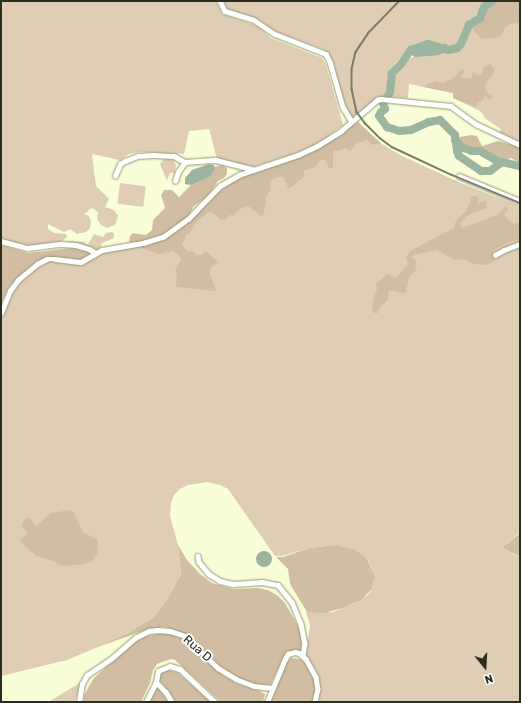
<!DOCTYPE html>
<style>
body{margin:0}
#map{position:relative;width:521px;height:703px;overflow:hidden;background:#fafed8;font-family:Rubik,sans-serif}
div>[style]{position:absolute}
.green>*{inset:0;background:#dfcdb6;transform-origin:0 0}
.forest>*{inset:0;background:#d1bda3}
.water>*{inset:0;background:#9bb5a0}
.round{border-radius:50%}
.river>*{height:8px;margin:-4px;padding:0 4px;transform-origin:4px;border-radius:4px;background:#9bb5a0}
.roads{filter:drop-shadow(0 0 1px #949875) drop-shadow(0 0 1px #949875)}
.street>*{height:4.5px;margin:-2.25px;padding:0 2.25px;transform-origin:2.25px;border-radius:2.25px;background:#fff}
.rail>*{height:1.5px;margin:-0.75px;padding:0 0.75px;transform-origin:0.75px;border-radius:0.75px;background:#7b7d66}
span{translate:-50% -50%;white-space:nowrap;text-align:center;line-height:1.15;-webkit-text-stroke:4px #fff;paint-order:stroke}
.street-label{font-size:12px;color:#2b2d1e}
.frame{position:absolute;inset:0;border:2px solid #2b2d1e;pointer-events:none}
.north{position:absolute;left:465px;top:647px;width:40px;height:40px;-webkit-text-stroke:3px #fff;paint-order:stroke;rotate:162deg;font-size:11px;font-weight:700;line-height:16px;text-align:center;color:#2b2d1e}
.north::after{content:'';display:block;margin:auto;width:14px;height:18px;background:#2b2d1e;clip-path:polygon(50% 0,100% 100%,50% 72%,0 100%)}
</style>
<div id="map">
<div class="green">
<i style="clip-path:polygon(1px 1px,216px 1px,222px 14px,258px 26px,271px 38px,322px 58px,326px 65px,343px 125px,326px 138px,305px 150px,253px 167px,217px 159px,209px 129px,189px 131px,184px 154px,140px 152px,129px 154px,120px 160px,92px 154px,96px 186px,109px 199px,105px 207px,114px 210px,118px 216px,115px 225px,107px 228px,101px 225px,97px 219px,98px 212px,92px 208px,84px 214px,89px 216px,91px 221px,90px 228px,86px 232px,77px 234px,70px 229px,64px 232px,48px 224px,48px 229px,54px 233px,66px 234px,67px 237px,63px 240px,62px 243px,28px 246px,1px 239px)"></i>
<i style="clip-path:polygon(222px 1px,489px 1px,470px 22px,456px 46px,451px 48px,429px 41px,414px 46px,407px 51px,389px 70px,387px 92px,385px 97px,374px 100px,352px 120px,343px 101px,334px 66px,325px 50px,274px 31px,258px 21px,228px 11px)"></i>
<i style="clip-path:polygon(497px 1px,520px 1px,520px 143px,499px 134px,501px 129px,486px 119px,480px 111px,453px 98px,453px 93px,409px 84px,408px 98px,391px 97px,394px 76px,409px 59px,420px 54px,434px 54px,459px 49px,462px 47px,470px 27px,483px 18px,488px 7px)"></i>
<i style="clip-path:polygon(358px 122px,382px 144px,402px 156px,463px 184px,520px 206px,520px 532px,502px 548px,520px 558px,520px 702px,318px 702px,320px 688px,319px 680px,306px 654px,310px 625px,306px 612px,333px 612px,353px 604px,368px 595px,372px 589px,375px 576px,369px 562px,366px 557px,354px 549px,336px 545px,309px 548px,282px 556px,275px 556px,228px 489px,220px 485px,208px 482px,188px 485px,180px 489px,174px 495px,171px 503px,170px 516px,178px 545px,181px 574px,168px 598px,155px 616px,130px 632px,98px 647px,67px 660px,1px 676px,1px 318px,10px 296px,16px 286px,36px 268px,47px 262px,63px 261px,79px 264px,84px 264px,102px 253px,161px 240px,190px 221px,214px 195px,315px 149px)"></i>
<i style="clip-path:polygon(165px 158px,173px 160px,176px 165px,175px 173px,170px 173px,167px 181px,160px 164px)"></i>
<i style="left:120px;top:183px;width:26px;height:21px;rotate:7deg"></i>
<i style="clip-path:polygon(112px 232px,114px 233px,114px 238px,102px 243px,100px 249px,96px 251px,65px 243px,69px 241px,86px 242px,84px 244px,88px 244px,94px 234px,103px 237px,106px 233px)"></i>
<i style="clip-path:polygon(80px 683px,75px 702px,48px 702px)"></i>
</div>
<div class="forest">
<i style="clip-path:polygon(497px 1px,520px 1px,520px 20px,518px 23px,511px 24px,504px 28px,503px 33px,500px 37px,482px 39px,473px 30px,472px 26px,483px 18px,488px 7px)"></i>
<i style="clip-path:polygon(490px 64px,494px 69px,494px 73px,486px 83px,485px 88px,488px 94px,492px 96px,492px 98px,489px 100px,485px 96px,482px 101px,477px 102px,476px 107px,453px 98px,453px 93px,424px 87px,428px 83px,432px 83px,436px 81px,443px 83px,454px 78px,461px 69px,465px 71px,461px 77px,462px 78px,471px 78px,473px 72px,480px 76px,483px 72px,483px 67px)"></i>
<i style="clip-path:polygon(358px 122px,380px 143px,373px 145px,367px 140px,357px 143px,350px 151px,345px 148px,338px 151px,333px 150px,333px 168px,329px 168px,325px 160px,321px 159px,315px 167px,303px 171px,305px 176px,289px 189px,283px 177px,277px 177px,270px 181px,271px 189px,266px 197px,266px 203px,263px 216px,260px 215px,248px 206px,240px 209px,234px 215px,230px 215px,225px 220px,221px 220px,211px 211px,196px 222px,190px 233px,186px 235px,182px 245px,187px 251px,194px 252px,196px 255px,201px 255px,206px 251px,218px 262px,211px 268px,210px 273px,216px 291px,176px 287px,177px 273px,175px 270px,181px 260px,180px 256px,173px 251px,159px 254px,144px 249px,140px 246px,161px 240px,176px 231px,190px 221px,222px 188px,235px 179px,315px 149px)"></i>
<i style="clip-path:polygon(471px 135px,477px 136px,482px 146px,498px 141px,520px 147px,520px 163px,511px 158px,498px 161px,483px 151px,471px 150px,458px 143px,458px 140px,460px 137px)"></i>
<i style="clip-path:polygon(222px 165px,227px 168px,227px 174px,224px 178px,218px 181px,208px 196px,193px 207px,189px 216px,165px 234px,140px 242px,129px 242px,130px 236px,133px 233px,146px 235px,152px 230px,153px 220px,165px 208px,161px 195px,164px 190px,172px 190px,179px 197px,191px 185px,210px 177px,215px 167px)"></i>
<i style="clip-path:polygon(472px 196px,477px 196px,479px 199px,477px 205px,483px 201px,486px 202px,487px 208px,466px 216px,460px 224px,462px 228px,497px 215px,506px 206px,508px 209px,504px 215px,510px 222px,514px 224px,520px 222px,520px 239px,509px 242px,495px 249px,493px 252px,494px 261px,487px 265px,474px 264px,464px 259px,455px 260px,436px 250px,413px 255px,411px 257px,416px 261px,415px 266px,417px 270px,409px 277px,406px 292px,404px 293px,389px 290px,388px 300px,380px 307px,378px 313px,374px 313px,372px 309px,373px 299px,377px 290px,376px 284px,378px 282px,386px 275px,389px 274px,395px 278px,402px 271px,408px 264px,406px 258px,410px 251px,454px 228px,456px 220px,466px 212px)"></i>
<i style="clip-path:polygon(1px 245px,28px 253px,72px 248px,93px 253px,83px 260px,53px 257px,36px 262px,9px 287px,1px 304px)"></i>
<i style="clip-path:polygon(71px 510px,74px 513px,83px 532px,98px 540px,97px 554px,92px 561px,85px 564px,63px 566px,51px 560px,36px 556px,21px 542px,20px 539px,27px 535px,27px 532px,21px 526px,25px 519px,28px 517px,31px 519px,36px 526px,51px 513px)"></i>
<i style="clip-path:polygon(520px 533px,520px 557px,502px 548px)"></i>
<i style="clip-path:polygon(178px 545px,187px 560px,200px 574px,212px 583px,233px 589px,257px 588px,268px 590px,277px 595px,285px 603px,300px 630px,302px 638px,301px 650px,300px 652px,285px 654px,271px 684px,266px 686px,255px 685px,238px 679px,224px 670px,189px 636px,165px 627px,148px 629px,98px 647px,130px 632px,155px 616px,168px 598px,181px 574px)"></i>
<i style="clip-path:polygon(336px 545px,354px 549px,366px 557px,375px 576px,372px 589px,361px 600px,343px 608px,324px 613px,307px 612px,290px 584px,288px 569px,276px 557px,283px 557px,309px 548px)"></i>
<i style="clip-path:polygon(164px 633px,172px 634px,185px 640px,226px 677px,238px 684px,262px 692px,265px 694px,263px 702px,221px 702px,175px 660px,171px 659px,157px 664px,153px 670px,150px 683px,141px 702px,84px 702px,84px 696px,89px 686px,94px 678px,136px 641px,147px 636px)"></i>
<i style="clip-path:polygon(291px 658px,300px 659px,305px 663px,313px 678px,316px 687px,313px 702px,271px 702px,286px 663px)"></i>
<i style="clip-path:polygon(167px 670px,177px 672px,211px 702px,176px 702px,159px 679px,163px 671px)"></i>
<i style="clip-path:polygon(157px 686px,160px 690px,168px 702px,149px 702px)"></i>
</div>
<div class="water">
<i style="clip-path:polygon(209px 164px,214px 165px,215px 168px,210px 177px,191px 185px,185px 184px,185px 178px,192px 170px)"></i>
<i class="round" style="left:256px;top:551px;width:16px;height:16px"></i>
</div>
<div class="river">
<i style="left:492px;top:1px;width:10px;rotate:143deg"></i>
<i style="left:484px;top:7px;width:12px;rotate:110deg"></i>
<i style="left:480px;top:18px;width:13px;rotate:148deg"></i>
<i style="left:469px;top:25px;width:21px;rotate:113deg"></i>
<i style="left:461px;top:44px;width:6px;rotate:135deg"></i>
<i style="left:457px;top:48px;width:9px;rotate:167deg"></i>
<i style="left:448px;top:50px;width:21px;rotate:-163deg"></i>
<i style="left:428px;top:44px;width:18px;rotate:161deg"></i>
<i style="left:411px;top:50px;width:17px;rotate:126deg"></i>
<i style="left:401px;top:64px;width:13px;rotate:135deg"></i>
<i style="left:392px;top:73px;width:19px;rotate:96deg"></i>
<i style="left:390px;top:92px;width:13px;rotate:122deg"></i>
<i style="left:383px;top:103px;width:6px;rotate:72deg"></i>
<i style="left:385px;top:109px;width:5px;rotate:143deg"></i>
<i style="left:381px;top:112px;width:4px;rotate:117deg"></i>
<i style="left:379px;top:116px;width:14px;rotate:54deg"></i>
<i style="left:387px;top:127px;width:13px;rotate:18deg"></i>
<i style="left:399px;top:131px;width:12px;rotate:-5deg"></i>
<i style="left:411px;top:130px;width:20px;rotate:-24deg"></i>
<i style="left:429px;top:122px;width:11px;rotate:-10deg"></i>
<i style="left:440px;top:120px;width:21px;rotate:45deg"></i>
<i style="left:455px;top:135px;width:16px;rotate:83deg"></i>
<i style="left:457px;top:151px;width:5px;rotate:68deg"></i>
<i style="left:459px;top:156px;width:27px;rotate:34deg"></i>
<i style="left:481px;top:171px;width:9px"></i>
<i style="left:490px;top:171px;width:15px;rotate:-37deg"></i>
<i style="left:502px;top:162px;width:18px;rotate:13deg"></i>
<i style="left:416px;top:53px;width:21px;rotate:-5deg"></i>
<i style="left:437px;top:51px;width:8px;rotate:-23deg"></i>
<i style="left:455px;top:140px;width:11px;rotate:45deg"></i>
<i style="left:463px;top:148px;width:9px;rotate:18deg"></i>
<i style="left:472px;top:151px;width:8px"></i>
<i style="left:480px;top:151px;width:22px;rotate:30deg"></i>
</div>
<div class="roads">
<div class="street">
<i style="left:220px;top:1px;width:11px;rotate:63deg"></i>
<i style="left:225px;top:11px;width:30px;rotate:17deg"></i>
<i style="left:254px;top:20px;width:25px;rotate:34deg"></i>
<i style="left:275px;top:34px;width:55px;rotate:21.4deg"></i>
<i style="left:326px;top:54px;width:9px;rotate:63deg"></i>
<i style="left:330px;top:62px;width:47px;rotate:73.9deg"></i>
<i style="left:343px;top:107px;width:17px;rotate:59deg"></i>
<i style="left:115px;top:176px;width:13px;rotate:-67deg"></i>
<i style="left:120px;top:164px;width:6px;rotate:-31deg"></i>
<i style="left:125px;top:161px;width:14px;rotate:-21deg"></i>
<i style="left:138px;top:156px;width:15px;rotate:-4deg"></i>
<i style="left:153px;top:155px;width:21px;rotate:3deg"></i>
<i style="left:174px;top:156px;width:13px;rotate:29deg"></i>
<i style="left:185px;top:162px;width:31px;rotate:-4deg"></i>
<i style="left:216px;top:160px;width:38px;rotate:14deg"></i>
<i style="left:459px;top:176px;width:66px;rotate:22.3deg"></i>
<i style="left:175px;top:181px;width:9px;rotate:-72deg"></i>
<i style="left:178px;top:172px;width:12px;rotate:-55deg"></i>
<i style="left:1px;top:241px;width:27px;rotate:15deg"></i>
<i style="left:27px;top:248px;width:34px;rotate:-7deg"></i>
<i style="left:61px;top:244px;width:15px;rotate:4deg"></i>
<i style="left:76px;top:245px;width:14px;rotate:17deg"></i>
<i style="left:89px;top:249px;width:8px;rotate:30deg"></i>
<i style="left:495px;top:255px;width:10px;rotate:-29deg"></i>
<i style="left:504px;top:250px;width:17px;rotate:-21deg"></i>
<i style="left:1px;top:313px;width:24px;rotate:-68deg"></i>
<i style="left:10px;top:291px;width:14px;rotate:-54deg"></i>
<i style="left:18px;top:280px;width:25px;rotate:-40deg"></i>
<i style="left:37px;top:264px;width:11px;rotate:-27deg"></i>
<i style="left:47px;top:259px;width:8px"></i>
<i style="left:55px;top:259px;width:26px;rotate:7deg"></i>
<i style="left:81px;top:262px;width:24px;rotate:-30deg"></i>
<i style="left:102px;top:250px;width:42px;rotate:-9.7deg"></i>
<i style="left:143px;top:243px;width:21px;rotate:-17deg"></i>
<i style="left:163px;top:237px;width:31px;rotate:-36deg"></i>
<i style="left:188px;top:219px;width:46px;rotate:-45.9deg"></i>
<i style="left:220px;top:186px;width:22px;rotate:-30deg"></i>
<i style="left:239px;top:175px;width:62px;rotate:-18.7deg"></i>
<i style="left:298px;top:155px;width:23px;rotate:-25deg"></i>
<i style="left:319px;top:145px;width:26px;rotate:-32deg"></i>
<i style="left:341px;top:131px;width:48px;rotate:-40.7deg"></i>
<i style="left:377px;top:100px;width:4px;rotate:-14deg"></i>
<i style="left:381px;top:99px;width:70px;rotate:5.7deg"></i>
<i style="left:451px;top:106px;width:31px;rotate:36deg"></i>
<i style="left:476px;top:124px;width:49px;rotate:25.5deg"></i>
<i style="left:198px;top:556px;width:6px;rotate:81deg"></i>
<i style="left:199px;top:562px;width:16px;rotate:50deg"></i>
<i style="left:209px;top:574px;width:13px;rotate:32deg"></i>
<i style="left:220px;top:581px;width:13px;rotate:13deg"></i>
<i style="left:233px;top:584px;width:29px;rotate:-4deg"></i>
<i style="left:262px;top:582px;width:16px;rotate:11deg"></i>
<i style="left:278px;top:585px;width:22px;rotate:51deg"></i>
<i style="left:292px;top:602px;width:24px;rotate:68deg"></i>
<i style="left:301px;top:624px;width:20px;rotate:79deg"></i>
<i style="left:305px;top:644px;width:11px;rotate:100deg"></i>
<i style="left:156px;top:682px;width:14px;rotate:45deg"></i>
<i style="left:166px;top:692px;width:12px;rotate:59deg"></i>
<i style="left:79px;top:702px;width:18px;rotate:-81deg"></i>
<i style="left:82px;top:684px;width:10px;rotate:-61deg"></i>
<i style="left:87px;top:675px;width:29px;rotate:-34deg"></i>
<i style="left:111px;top:659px;width:32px;rotate:-41deg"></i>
<i style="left:135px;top:638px;width:16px;rotate:-27deg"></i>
<i style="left:149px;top:631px;width:8px;rotate:-7deg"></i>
<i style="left:157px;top:630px;width:13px;rotate:4deg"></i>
<i style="left:170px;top:631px;width:16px;rotate:18deg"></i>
<i style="left:185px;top:636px;width:46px;rotate:44.1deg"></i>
<i style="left:218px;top:668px;width:21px;rotate:31deg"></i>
<i style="left:236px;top:679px;width:19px;rotate:21deg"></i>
<i style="left:254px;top:686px;width:18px;rotate:6deg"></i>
<i style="left:146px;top:702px;width:22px;rotate:-63deg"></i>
<i style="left:156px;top:682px;width:11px;rotate:-80deg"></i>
<i style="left:158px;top:671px;width:13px;rotate:-23deg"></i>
<i style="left:170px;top:666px;width:10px;rotate:17deg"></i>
<i style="left:180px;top:669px;width:48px;rotate:43.3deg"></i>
<i style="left:267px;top:702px;width:47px;rotate:-67.3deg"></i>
<i style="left:285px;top:659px;width:6px;rotate:-59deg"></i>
<i style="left:288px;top:654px;width:7px;rotate:-16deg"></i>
<i style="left:295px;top:652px;width:4px;rotate:14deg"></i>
<i style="left:299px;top:653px;width:9px;rotate:41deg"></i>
<i style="left:306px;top:659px;width:21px;rotate:61deg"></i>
<i style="left:316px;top:677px;width:12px;rotate:81deg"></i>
<i style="left:318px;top:689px;width:13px;rotate:103deg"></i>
</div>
</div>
<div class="rail">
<i style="left:400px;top:1px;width:45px;rotate:134.1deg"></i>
<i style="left:369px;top:33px;width:23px;rotate:124deg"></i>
<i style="left:356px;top:52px;width:18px;rotate:103deg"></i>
<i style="left:352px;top:70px;width:19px;rotate:90deg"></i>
<i style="left:352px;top:89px;width:24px;rotate:78deg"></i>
<i style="left:357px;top:112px;width:14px;rotate:54deg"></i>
<i style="left:365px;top:123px;width:21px;rotate:45deg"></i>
<i style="left:380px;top:138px;width:15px;rotate:37deg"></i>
<i style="left:392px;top:147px;width:66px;rotate:25deg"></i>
<i style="left:452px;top:175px;width:74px;rotate:22.4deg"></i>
</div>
<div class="street-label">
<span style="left:197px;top:649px;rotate:41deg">Rua D</span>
</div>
<div class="frame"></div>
<div class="north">N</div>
</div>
